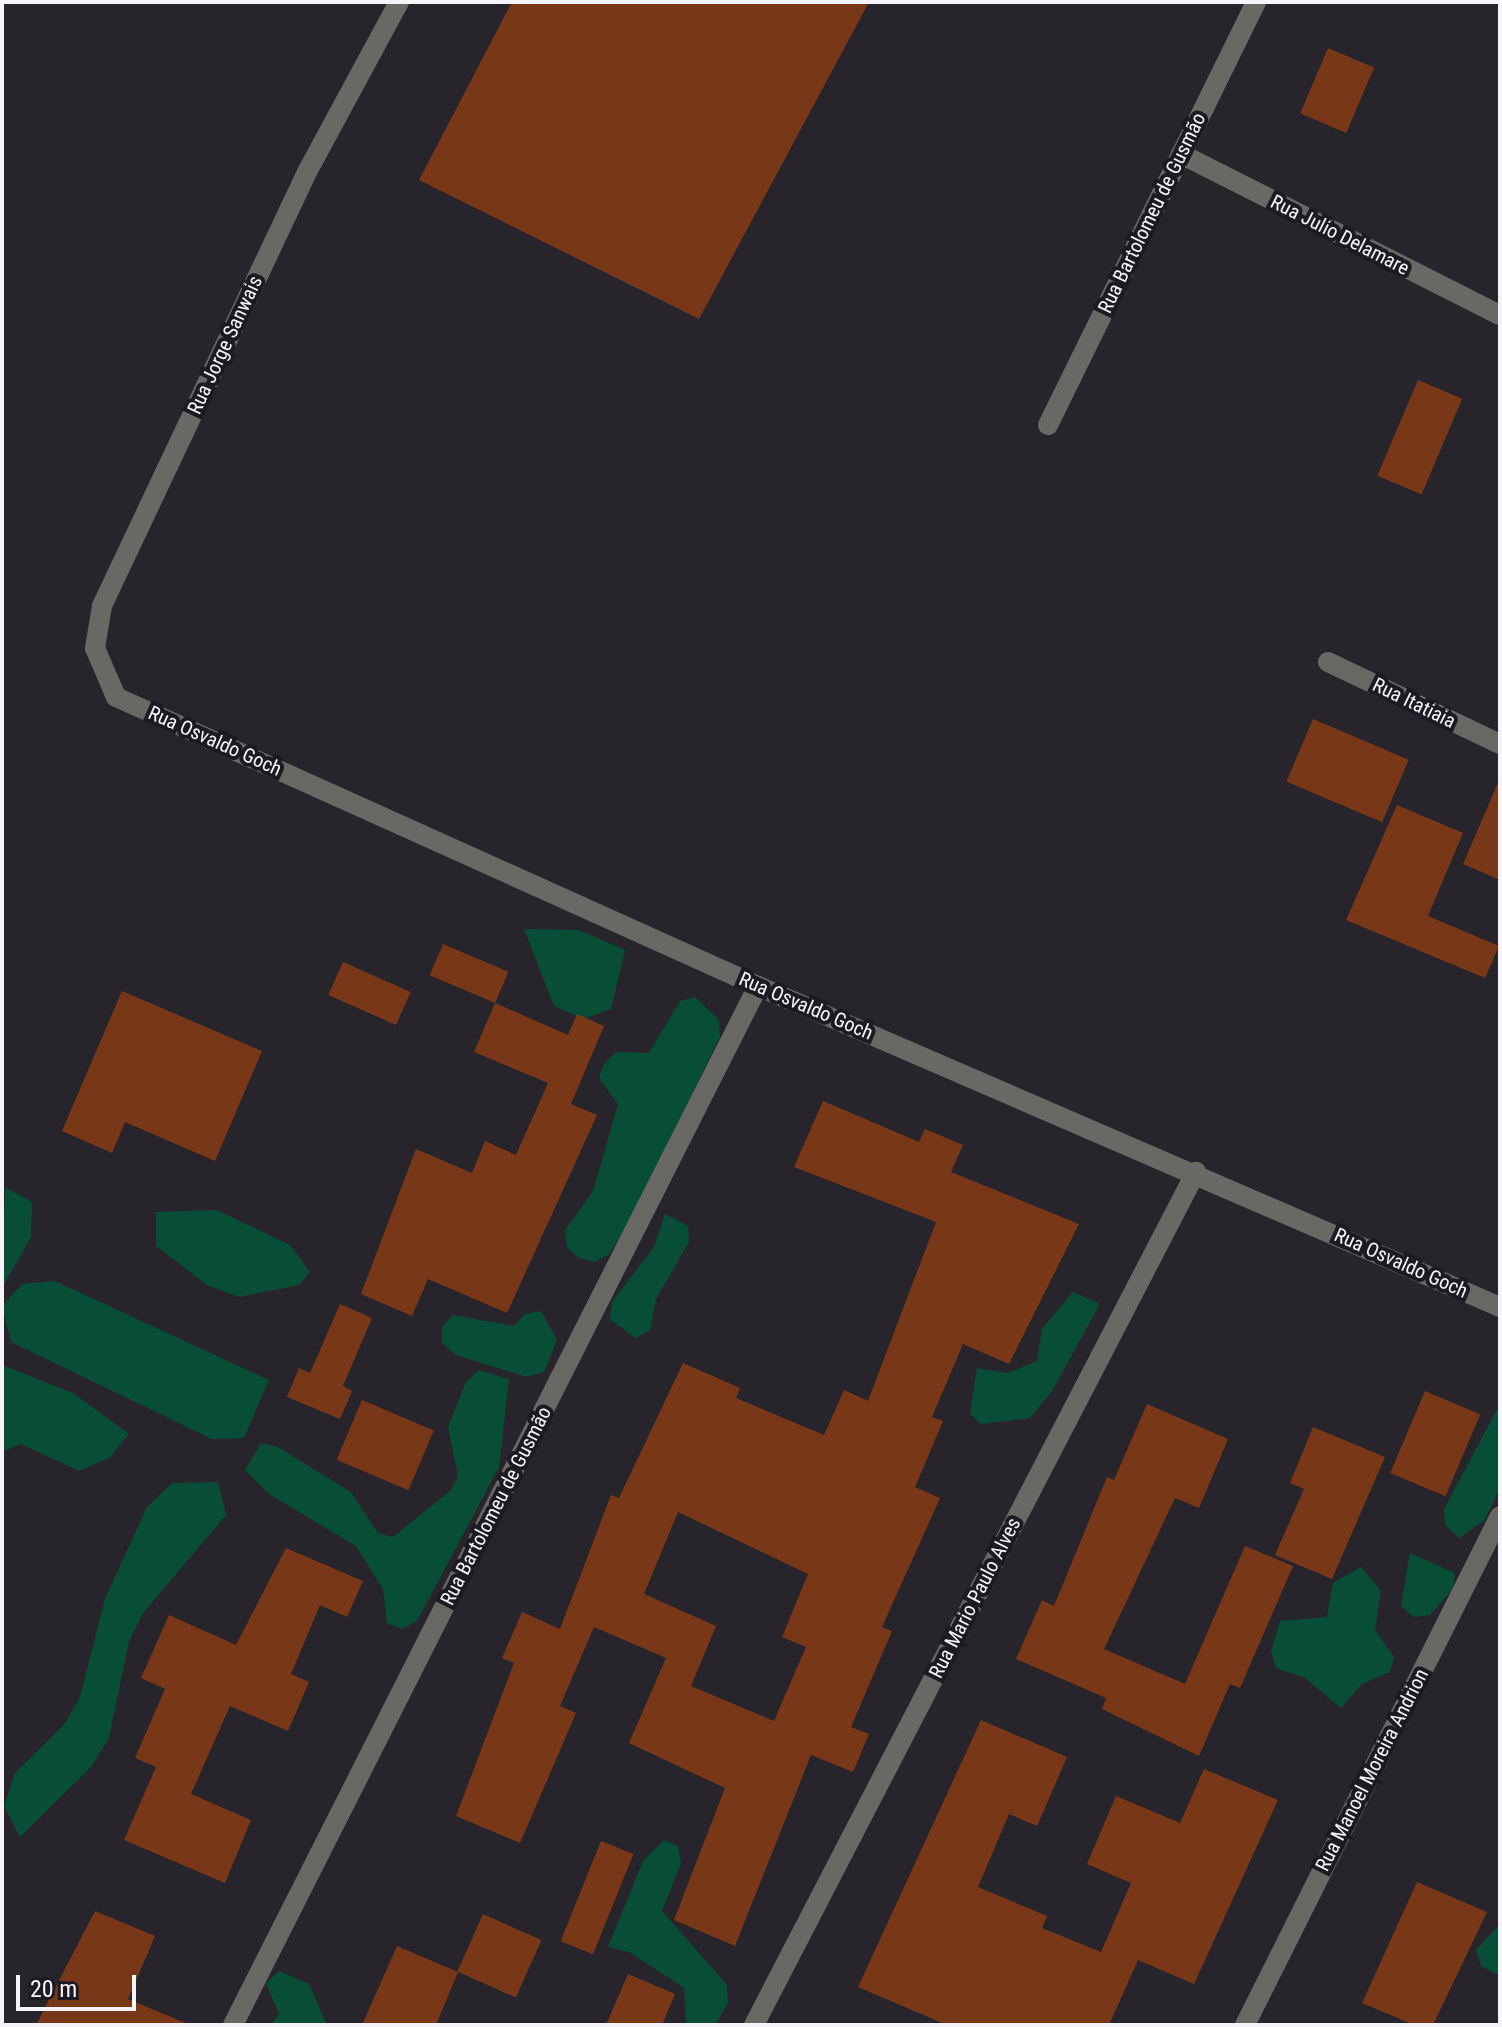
<!DOCTYPE html>
<meta charset="utf-8">
<style>
body{margin:0}
#map{position:relative;width:1502px;height:2027px;overflow:hidden;background:#28242c;font-family:"Roboto Condensed",sans-serif}
div>[style]{position:absolute}
.green>*{inset:0;background:#084e37}
.building>*{inset:0;background:#783818;transform-origin:0 0}
.minor>*{height:20px;margin:-10px;padding:0 10px;transform-origin:10px;border-radius:10px;background:#696864}
span{translate:-50% -50%;white-space:nowrap;text-align:center;line-height:1.15;-webkit-text-stroke:8px #1e1a22;paint-order:stroke}
.street-label{font-size:20px;color:#f6f3f9}
.frame{position:absolute;inset:0;border:4px solid #f6f3f9;pointer-events:none}
.scale{position:absolute;left:16px;top:1975px;width:120px;height:36px;box-sizing:border-box;border:4px solid #f6f3f9;border-top:0;padding-left:10px;font-size:24px;line-height:28px;white-space:nowrap;color:#f6f3f9;-webkit-text-stroke:6px #1e1a22;paint-order:stroke}
</style>
<div id="map">
<div class="green">
<i style="clip-path:polygon(524px 929px,579px 930px,625px 950px,611px 1009px,583px 1019px,554px 1006px)"></i>
<i style="clip-path:polygon(695px 997px,719px 1020px,720px 1037px,628px 1225px,609px 1254px,594px 1262px,579px 1258px,567px 1247px,565px 1230px,593px 1191px,618px 1104px,599px 1078px,604px 1064px,616px 1052px,649px 1053px,680px 1001px)"></i>
<i style="clip-path:polygon(5px 1187px,32px 1202px,31px 1237px,2px 1288px)"></i>
<i style="clip-path:polygon(217px 1210px,290px 1245px,310px 1272px,299px 1285px,239px 1297px,207px 1285px,156px 1246px,156px 1212px)"></i>
<i style="clip-path:polygon(665px 1214px,688px 1226px,689px 1242px,656px 1299px,650px 1330px,636px 1338px,610px 1320px,612px 1302px,654px 1247px)"></i>
<i style="clip-path:polygon(55px 1281px,269px 1380px,244px 1438px,212px 1439px,11px 1342px,2px 1306px,22px 1284px)"></i>
<i style="clip-path:polygon(1073px 1292px,1100px 1304px,1052px 1391px,1030px 1418px,981px 1424px,970px 1413px,977px 1368px,1008px 1373px,1037px 1361px,1042px 1329px)"></i>
<i style="clip-path:polygon(541px 1311px,557px 1340px,544px 1372px,527px 1377px,456px 1355px,442px 1343px,442px 1326px,453px 1315px,514px 1326px,525px 1314px)"></i>
<i style="clip-path:polygon(2px 1365px,73px 1393px,129px 1434px,109px 1458px,79px 1471px,21px 1444px,2px 1452px)"></i>
<i style="clip-path:polygon(479px 1370px,509px 1379px,499px 1467px,417px 1621px,402px 1629px,387px 1623px,383px 1589px,356px 1546px,269px 1494px,245px 1470px,261px 1443px,278px 1447px,351px 1492px,378px 1533px,393px 1537px,451px 1490px,458px 1476px,448px 1427px,466px 1382px)"></i>
<i style="clip-path:polygon(1500px 1404px,1500px 1488px,1485px 1520px,1459px 1538px,1445px 1525px,1444px 1509px)"></i>
<i style="clip-path:polygon(218px 1482px,226px 1515px,143px 1613px,129px 1641px,109px 1738px,91px 1767px,20px 1837px,4px 1806px,15px 1773px,64px 1725px,80px 1697px,105px 1599px,147px 1507px,172px 1483px)"></i>
<i style="clip-path:polygon(1410px 1553px,1455px 1573px,1453px 1589px,1430px 1615px,1414px 1617px,1401px 1606px)"></i>
<i style="clip-path:polygon(1361px 1567px,1381px 1591px,1375px 1630px,1394px 1657px,1390px 1672px,1362px 1684px,1341px 1708px,1305px 1678px,1276px 1668px,1271px 1651px,1280px 1621px,1327px 1617px,1333px 1583px)"></i>
<i style="clip-path:polygon(664px 1840px,678px 1846px,681px 1863px,662px 1911px,727px 1985px,728px 2002px,716px 2025px,686px 2025px,684px 1988px,629px 1952px,608px 1947px,643px 1861px)"></i>
<i style="clip-path:polygon(1500px 1924px,1500px 1976px,1481px 1966px,1476px 1950px)"></i>
<i style="clip-path:polygon(279px 1971px,309px 1984px,327px 2025px,271px 2025px,279px 2014px,266px 1983px)"></i>
</div>
<div class="building">
<i style="clip-path:polygon(512px 2px,869px 2px,699px 319px,419px 180px)"></i>
<i style="left:1328px;top:48px;width:50px;height:71px;rotate:23deg"></i>
<i style="left:1418px;top:380px;width:48px;height:104px;rotate:23deg"></i>
<i style="left:1313px;top:719px;width:104px;height:68px;rotate:23deg"></i>
<i style="clip-path:polygon(1500px 778px,1500px 880px,1463px 864px)"></i>
<i style="clip-path:polygon(1397px 805px,1463px 833px,1428px 916px,1499px 946px,1485px 978px,1346px 920px)"></i>
<i style="left:443px;top:944px;width:71px;height:34px;rotate:23deg"></i>
<i style="left:343px;top:962px;width:74px;height:36px;rotate:24deg"></i>
<i style="clip-path:polygon(122px 991px,262px 1051px,215px 1161px,125px 1122px,112px 1153px,62px 1131px)"></i>
<i style="clip-path:polygon(495px 1003px,568px 1035px,577px 1014px,604px 1026px,571px 1104px,597px 1115px,507px 1313px,428px 1279px,412px 1316px,361px 1294px,416px 1149px,472px 1173px,485px 1141px,516px 1155px,548px 1083px,474px 1052px)"></i>
<i style="clip-path:polygon(evenodd,823px 1101px,919px 1142px,925px 1129px,963px 1145px,951px 1172px,1079px 1224px,1009px 1364px,963px 1344px,932px 1417px,943px 1421px,915px 1487px,940px 1498px,882px 1627px,892px 1631px,851px 1727px,869px 1734px,853px 1772px,811px 1755px,735px 1946px,674px 1920px,725px 1788px,629px 1743px,666px 1658px,594px 1627px,560px 1706px,576px 1713px,520px 1843px,456px 1816px,514px 1663px,502px 1658px,522px 1612px,560px 1629px,611px 1495px,619px 1498px,683px 1363px,740px 1388px,736px 1398px,824px 1435px,844px 1390px,868px 1401px,936px 1222px,794px 1167px,823px 1101px,678px 1512px,808px 1574px,782px 1637px,806px 1647px,774px 1721px,691px 1686px,716px 1626px,644px 1594px,678px 1512px)"></i>
<i style="clip-path:polygon(340px 1304px,372px 1318px,343px 1386px,352px 1391px,340px 1419px,287px 1397px,299px 1368px,310px 1373px)"></i>
<i style="left:1425px;top:1391px;width:60px;height:89px;rotate:23deg"></i>
<i style="left:362px;top:1400px;width:78px;height:65px;rotate:23deg"></i>
<i style="clip-path:polygon(1147px 1404px,1228px 1439px,1199px 1508px,1175px 1498px,1104px 1649px,1185px 1684px,1245px 1546px,1293px 1566px,1240px 1688px,1230px 1684px,1199px 1756px,1102px 1709px,1106px 1698px,1016px 1659px,1042px 1600px,1054px 1606px,1107px 1477px,1114px 1480px)"></i>
<i style="clip-path:polygon(1313px 1427px,1385px 1457px,1332px 1579px,1275px 1555px,1304px 1489px,1290px 1483px)"></i>
<i style="clip-path:polygon(286px 1548px,363px 1581px,347px 1617px,320px 1605px,291px 1674px,309px 1682px,288px 1731px,230px 1706px,191px 1794px,251px 1820px,225px 1883px,124px 1840px,156px 1767px,135px 1758px,165px 1689px,141px 1678px,169px 1615px,236px 1645px)"></i>
<i style="clip-path:polygon(981px 1720px,1067px 1757px,1037px 1826px,1009px 1814px,978px 1887px,1047px 1916px,1042px 1928px,1101px 1952px,1131px 1883px,1087px 1864px,1116px 1796px,1180px 1823px,1204px 1769px,1278px 1800px,1194px 1984px,1138px 1960px,1109px 2025px,947px 2025px,858px 1987px)"></i>
<i style="left:601px;top:1841px;width:35px;height:108px;rotate:22deg"></i>
<i style="clip-path:polygon(1417px 1882px,1487px 1912px,1433px 2025px,1414px 2025px,1362px 2003px)"></i>
<i style="clip-path:polygon(95px 1911px,155px 1936px,128px 1999px,190px 2025px,36px 2025px)"></i>
<i style="left:483px;top:1914px;width:64px;height:63px;rotate:24deg"></i>
<i style="clip-path:polygon(397px 1946px,458px 1972px,436px 2025px,362px 2025px)"></i>
<i style="clip-path:polygon(628px 1974px,675px 1994px,662px 2025px,606px 2025px)"></i>
</div>
<div class="minor">
<i style="left:399px;top:2px;width:191px;rotate:118.4deg"></i>
<i style="left:308px;top:170px;width:482px;rotate:115.3deg"></i>
<i style="left:102px;top:606px;width:43px;rotate:99.5deg"></i>
<i style="left:95px;top:648px;width:53px;rotate:66.8deg"></i>
<i style="left:116px;top:697px;width:704px;rotate:24.24deg"></i>
<i style="left:758px;top:986px;width:808px;rotate:23.39deg"></i>
<i style="left:1181px;top:154px;width:357px;rotate:26.8deg"></i>
<i style="left:1048px;top:425px;width:471px;rotate:-63.8deg"></i>
<i style="left:1328px;top:662px;width:191px;rotate:25.5deg"></i>
<i style="left:233px;top:2025px;width:1164px;rotate:-63.19deg"></i>
<i style="left:754px;top:2025px;width:961px;rotate:-62.61deg"></i>
<i style="left:1245px;top:2025px;width:569px;rotate:-63.39deg"></i>
</div>
<div class="street-label">
<span style="left:1152px;top:213px;rotate:-64deg">Rua Bartolomeu de Gusmão</span>
<span style="left:1340px;top:235px;rotate:27deg">Rua Julio Delamare</span>
<span style="left:225px;top:345px;rotate:-65deg">Rua Jorge Sanwais</span>
<span style="left:1414px;top:703px;rotate:26deg">Rua Itatiaia</span>
<span style="left:215px;top:741px;rotate:24deg">Rua Osvaldo Goch</span>
<span style="left:806px;top:1006px;rotate:23deg">Rua Osvaldo Goch</span>
<span style="left:1401px;top:1263px;rotate:24deg">Rua Osvaldo Goch</span>
<span style="left:496px;top:1506px;rotate:-63deg">Rua Bartolomeu de Gusmão</span>
<span style="left:975px;top:1598px;rotate:-63deg">Rua Mario Paulo Alves</span>
<span style="left:1372px;top:1770px;rotate:-63deg">Rua Manoel Moreira Andrion</span>
</div>
<div class="frame"></div>
<div class="scale">20 m</div>
</div>
